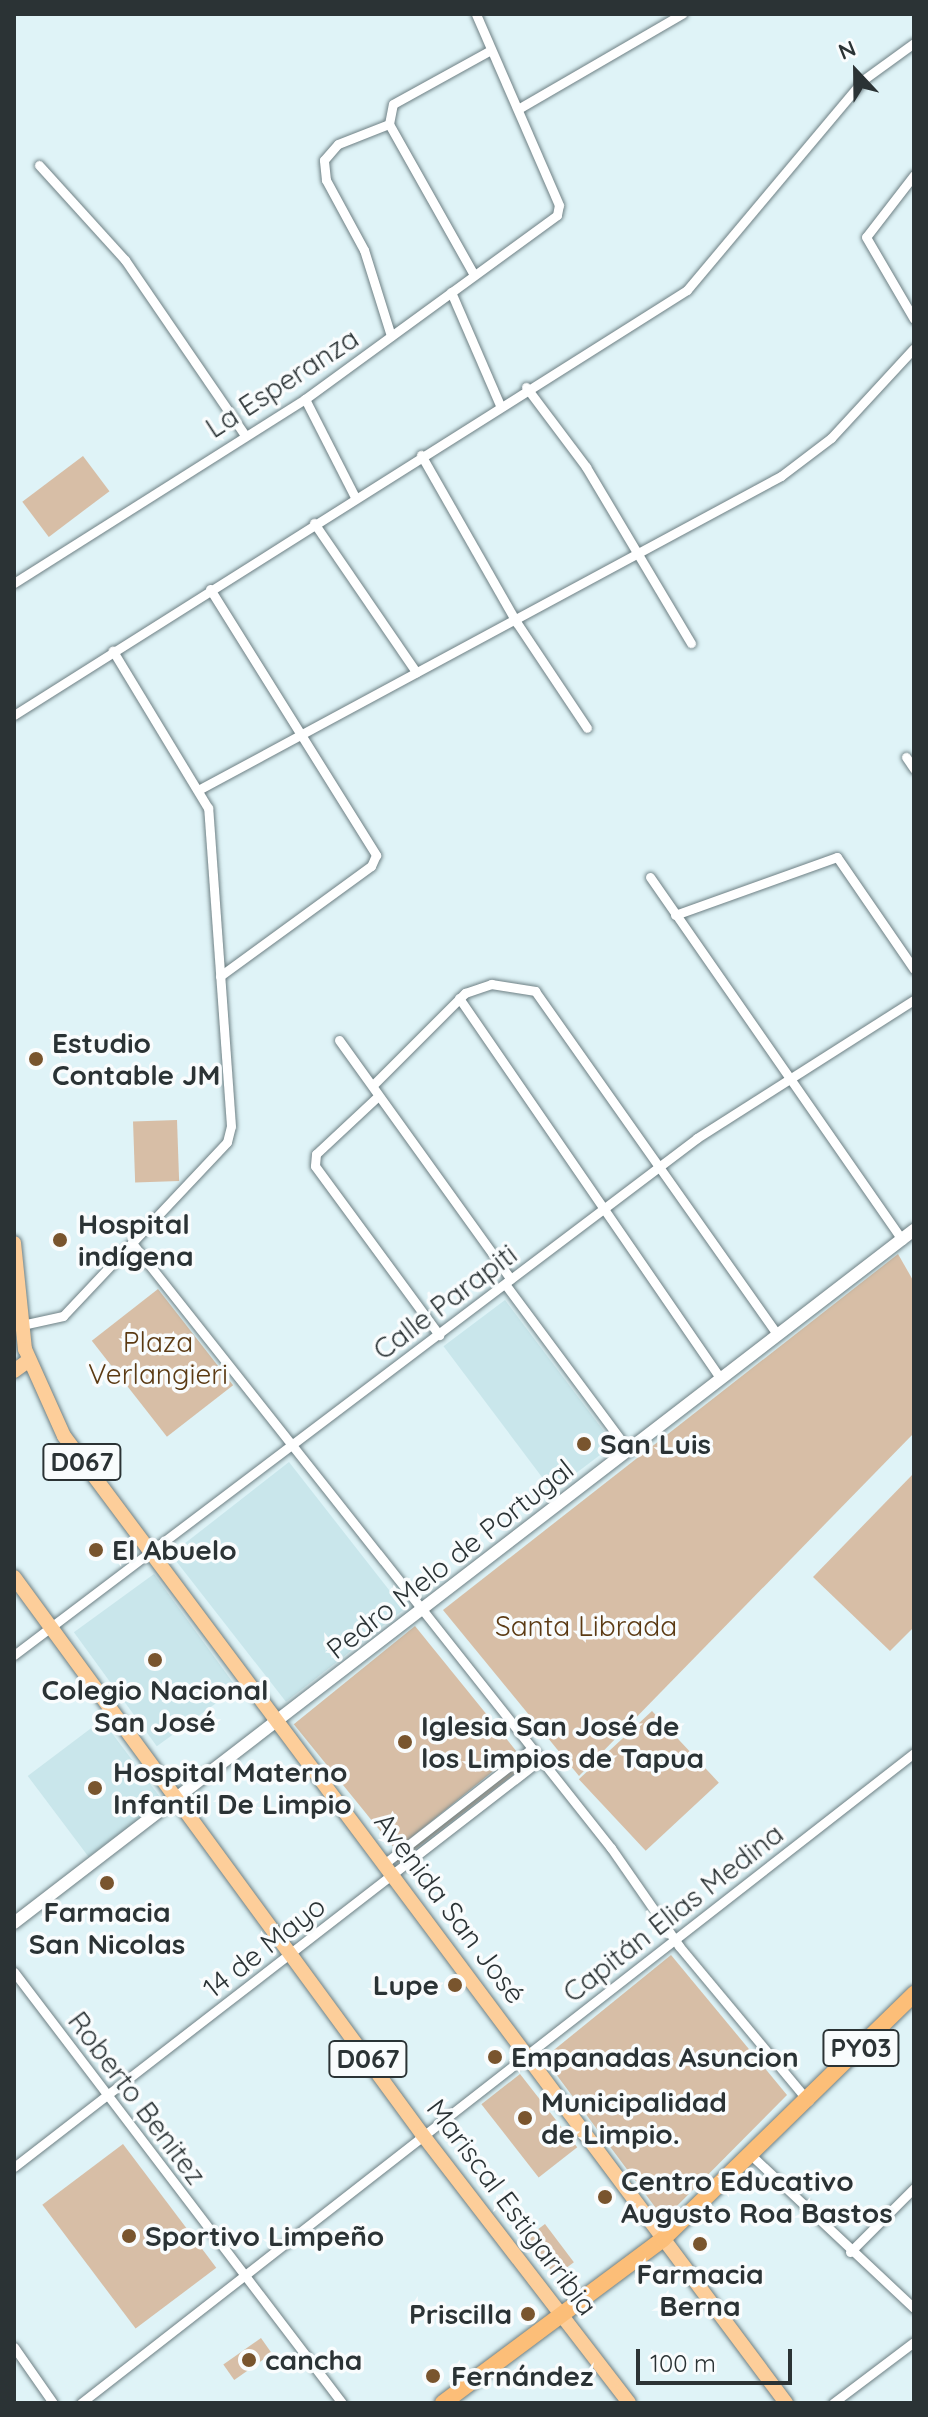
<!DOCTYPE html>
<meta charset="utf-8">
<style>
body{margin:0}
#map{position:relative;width:928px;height:2417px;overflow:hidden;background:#dff3f7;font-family:Quicksand,sans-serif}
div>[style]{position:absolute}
.built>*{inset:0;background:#c9e6eb;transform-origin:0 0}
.green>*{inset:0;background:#d7bea6;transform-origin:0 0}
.roads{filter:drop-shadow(0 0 2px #6e8084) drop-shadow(0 0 2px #6e8084)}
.minor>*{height:9px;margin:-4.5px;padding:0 4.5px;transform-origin:4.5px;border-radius:4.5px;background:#fff}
.tertiary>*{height:12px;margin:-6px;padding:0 6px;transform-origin:6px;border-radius:6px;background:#fff}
.primary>*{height:14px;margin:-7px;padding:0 7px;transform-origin:7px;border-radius:7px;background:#fdce9a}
.trunk>*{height:16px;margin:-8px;padding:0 8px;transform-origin:8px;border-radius:8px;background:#fcbe78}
.dots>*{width:22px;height:22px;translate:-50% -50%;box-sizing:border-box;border:4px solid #f9fcfd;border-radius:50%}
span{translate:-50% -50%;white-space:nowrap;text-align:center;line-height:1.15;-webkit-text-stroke:7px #f9fcfd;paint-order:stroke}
.shield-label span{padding:2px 6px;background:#f9fcfd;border:2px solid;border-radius:6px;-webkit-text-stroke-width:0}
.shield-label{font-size:26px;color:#2b3335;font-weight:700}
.street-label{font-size:28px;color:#2b3335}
.poi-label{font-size:28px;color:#2b3335;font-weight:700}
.left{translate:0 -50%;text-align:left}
.right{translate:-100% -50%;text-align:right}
.park-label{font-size:28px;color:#5b3a13}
.frame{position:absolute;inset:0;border:16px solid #2b3335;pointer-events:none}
.north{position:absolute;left:816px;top:32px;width:80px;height:80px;-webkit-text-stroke:6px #f9fcfd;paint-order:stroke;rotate:338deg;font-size:22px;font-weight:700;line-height:32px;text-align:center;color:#2b3335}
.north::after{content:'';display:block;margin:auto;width:28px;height:36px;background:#2b3335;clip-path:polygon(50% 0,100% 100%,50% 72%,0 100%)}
.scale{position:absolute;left:636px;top:2349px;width:156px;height:36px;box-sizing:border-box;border:4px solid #2b3335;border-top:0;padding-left:10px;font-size:24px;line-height:28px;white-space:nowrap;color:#2b3335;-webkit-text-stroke:6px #f9fcfd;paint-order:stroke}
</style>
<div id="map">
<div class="built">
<i style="left:505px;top:1300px;width:181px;height:77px;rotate:53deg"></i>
<i style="left:289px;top:1462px;width:187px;height:150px;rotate:52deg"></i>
<i style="left:154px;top:1574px;width:141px;height:99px;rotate:54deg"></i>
<i style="left:102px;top:1720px;width:101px;height:93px;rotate:53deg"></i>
</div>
<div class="green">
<i style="left:83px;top:456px;width:44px;height:76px;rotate:53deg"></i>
<i style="left:177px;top:1120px;width:61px;height:44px;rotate:88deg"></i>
<i style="clip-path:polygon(898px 1254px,914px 1282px,914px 1433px,579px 1776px,443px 1610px)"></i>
<i style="left:158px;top:1289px;width:122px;height:84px;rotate:52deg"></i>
<i style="clip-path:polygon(914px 1473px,914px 1627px,890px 1651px,813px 1577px)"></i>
<i style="left:415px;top:1626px;width:162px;height:156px;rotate:51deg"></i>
<i style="left:652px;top:1711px;width:98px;height:100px;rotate:47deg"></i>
<i style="clip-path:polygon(524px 1760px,527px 1764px,397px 1863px,396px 1860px)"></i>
<i style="clip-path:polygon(671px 1955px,787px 2095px,664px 2219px,544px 2058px)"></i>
<i style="left:520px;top:2074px;width:93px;height:49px;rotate:52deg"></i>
<i style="left:123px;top:2144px;width:155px;height:101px;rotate:53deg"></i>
<i style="left:545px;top:2224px;width:48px;height:23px;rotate:53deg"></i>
<i style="left:261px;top:2338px;width:19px;height:46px;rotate:55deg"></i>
</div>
<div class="roads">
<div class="minor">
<i style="left:518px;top:109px;width:190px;rotate:-30.1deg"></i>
<i style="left:389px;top:124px;width:173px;rotate:60.6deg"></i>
<i style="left:39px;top:165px;width:128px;rotate:47.8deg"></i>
<i style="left:125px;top:260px;width:212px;rotate:55.6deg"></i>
<i style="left:914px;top:175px;width:78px;rotate:127.7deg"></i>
<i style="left:866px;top:237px;width:95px;rotate:59.7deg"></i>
<i style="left:451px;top:292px;width:123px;rotate:66.6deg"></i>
<i style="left:391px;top:336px;width:90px;rotate:-107.4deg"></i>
<i style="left:364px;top:250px;width:80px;rotate:-118.5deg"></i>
<i style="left:326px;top:180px;width:20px;rotate:-96deg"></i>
<i style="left:324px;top:160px;width:21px;rotate:-49deg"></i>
<i style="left:338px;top:144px;width:55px;rotate:-21.4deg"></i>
<i style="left:389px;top:124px;width:20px;rotate:-79deg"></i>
<i style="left:393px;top:104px;width:112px;rotate:-28.9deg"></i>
<i style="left:526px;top:387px;width:100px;rotate:53.1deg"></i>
<i style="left:586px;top:467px;width:205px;rotate:59.2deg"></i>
<i style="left:305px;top:399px;width:110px;rotate:63deg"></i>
<i style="left:421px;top:455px;width:193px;rotate:60.3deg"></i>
<i style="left:517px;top:623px;width:126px;rotate:56.3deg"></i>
<i style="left:314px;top:523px;width:181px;rotate:55.6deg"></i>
<i style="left:14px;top:583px;width:344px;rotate:-32.3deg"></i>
<i style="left:305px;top:399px;width:312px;rotate:-36.1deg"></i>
<i style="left:557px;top:215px;width:10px;rotate:-79deg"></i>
<i style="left:559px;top:205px;width:208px;rotate:-113.5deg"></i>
<i style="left:210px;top:589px;width:314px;rotate:58deg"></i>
<i style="left:376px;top:855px;width:12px;rotate:114deg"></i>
<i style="left:371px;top:866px;width:187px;rotate:143.9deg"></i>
<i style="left:14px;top:715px;width:796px;rotate:-32.27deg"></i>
<i style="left:687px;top:290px;width:274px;rotate:-50deg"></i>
<i style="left:863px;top:80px;width:63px;rotate:-36deg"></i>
<i style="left:906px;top:757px;width:14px;rotate:56deg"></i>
<i style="left:200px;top:789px;width:660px;rotate:-28.31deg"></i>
<i style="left:781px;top:476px;width:63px;rotate:-37.2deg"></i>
<i style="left:831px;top:438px;width:122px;rotate:-47.3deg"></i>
<i style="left:650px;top:877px;width:442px;rotate:55.2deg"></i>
<i style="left:675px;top:915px;width:172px;rotate:-19.7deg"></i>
<i style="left:837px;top:857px;width:136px;rotate:55.5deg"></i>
<i style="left:459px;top:998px;width:462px;rotate:55.5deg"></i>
<i style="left:339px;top:1040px;width:294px;rotate:54.3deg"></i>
<i style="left:374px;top:1084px;width:129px;rotate:-45deg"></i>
<i style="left:465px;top:993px;width:28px;rotate:-19deg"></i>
<i style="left:491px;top:984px;width:45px;rotate:9deg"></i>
<i style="left:535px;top:991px;width:421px;rotate:54.8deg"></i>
<i style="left:376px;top:1098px;width:82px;rotate:137deg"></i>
<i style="left:316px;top:1154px;width:12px;rotate:95deg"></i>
<i style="left:315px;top:1166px;width:210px;rotate:53.7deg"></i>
<i style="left:132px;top:1243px;width:772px;rotate:51.63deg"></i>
<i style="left:611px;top:1848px;width:119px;rotate:55.2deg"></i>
<i style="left:679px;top:1946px;width:202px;rotate:50.2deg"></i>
<i style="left:505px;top:1284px;width:208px;rotate:53.4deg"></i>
<i style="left:22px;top:1325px;width:42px;rotate:-12.4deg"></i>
<i style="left:63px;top:1316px;width:239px;rotate:-46.7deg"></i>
<i style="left:227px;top:1142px;width:16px;rotate:-76deg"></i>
<i style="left:231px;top:1126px;width:319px;rotate:-94.1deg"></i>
<i style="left:208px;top:808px;width:184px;rotate:-121.2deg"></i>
<i style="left:14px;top:1655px;width:857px;rotate:-37.12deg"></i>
<i style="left:697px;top:1138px;width:257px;rotate:-32.5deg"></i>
<i style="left:384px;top:1864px;width:187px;rotate:-38deg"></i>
<i style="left:14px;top:1972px;width:542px;rotate:52.73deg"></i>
<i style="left:752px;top:2156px;width:222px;rotate:43.2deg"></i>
<i style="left:14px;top:2167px;width:665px;rotate:-37.73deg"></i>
<i style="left:850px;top:2252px;width:91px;rotate:-45deg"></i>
<i style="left:14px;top:2347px;width:68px;rotate:55.1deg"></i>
<i style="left:81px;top:2403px;width:1057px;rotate:-37.97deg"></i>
<i style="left:833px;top:2403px;width:101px;rotate:-37deg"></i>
</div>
<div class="tertiary">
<i style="left:14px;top:1923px;width:1136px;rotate:-37.6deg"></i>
</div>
<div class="primary">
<i style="left:14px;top:1243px;width:107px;rotate:84.1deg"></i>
<i style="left:25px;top:1349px;width:95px;rotate:65.9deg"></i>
<i style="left:64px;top:1436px;width:1207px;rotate:53.25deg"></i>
<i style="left:14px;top:1371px;width:17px;rotate:-36deg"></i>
<i style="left:14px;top:1577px;width:690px;rotate:53.78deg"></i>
<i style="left:422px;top:2134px;width:339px;rotate:52.4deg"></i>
</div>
<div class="trunk">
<i style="left:443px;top:2403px;width:274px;rotate:-36.7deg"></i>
<i style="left:663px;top:2239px;width:351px;rotate:-44.3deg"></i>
</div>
</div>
<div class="dots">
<i style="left:36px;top:1059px;background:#79552e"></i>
<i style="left:60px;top:1240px;background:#79552e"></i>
<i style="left:584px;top:1444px;background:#79552e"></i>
<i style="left:96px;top:1550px;background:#79552e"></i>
<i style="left:155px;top:1660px;background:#79552e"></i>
<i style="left:405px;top:1742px;background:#79552e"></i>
<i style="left:95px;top:1788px;background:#79552e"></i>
<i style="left:107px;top:1883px;background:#79552e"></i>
<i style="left:455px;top:1985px;background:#79552e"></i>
<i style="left:495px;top:2057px;background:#79552e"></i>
<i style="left:525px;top:2118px;background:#79552e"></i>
<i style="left:605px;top:2197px;background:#79552e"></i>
<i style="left:129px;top:2236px;background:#79552e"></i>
<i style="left:700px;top:2244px;background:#79552e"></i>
<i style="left:528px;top:2314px;background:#79552e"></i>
<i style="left:249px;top:2360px;background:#79552e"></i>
<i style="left:433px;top:2376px;background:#79552e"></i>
</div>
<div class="shield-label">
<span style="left:82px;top:1462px">D067</span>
<span style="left:861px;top:2048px">PY03</span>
<span style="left:368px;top:2059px">D067</span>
</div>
<div class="street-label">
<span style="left:282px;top:383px;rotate:-33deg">La Esperanza</span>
<span style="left:445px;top:1302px;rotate:-37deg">Calle Parapiti</span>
<span style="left:450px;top:1559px;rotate:-38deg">Pedro Melo de Portugal</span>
<span style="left:450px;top:1908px;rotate:53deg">Avenida San José</span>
<span style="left:673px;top:1913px;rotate:-38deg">Capitán Elias Medina</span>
<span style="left:264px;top:1947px;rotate:-38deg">14 de Mayo</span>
<span style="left:137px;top:2098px;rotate:53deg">Roberto Benitez</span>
<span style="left:512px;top:2207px;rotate:53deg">Mariscal Estigarribia</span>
</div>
<div class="poi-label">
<span class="left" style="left:52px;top:1059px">Estudio<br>Contable JM</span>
<span class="left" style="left:78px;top:1240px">Hospital<br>indígena</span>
<span class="left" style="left:600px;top:1444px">San Luis</span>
<span class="left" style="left:112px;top:1550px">El Abuelo</span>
<span style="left:155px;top:1706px">Colegio Nacional<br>San José</span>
<span class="left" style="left:421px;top:1742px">Iglesia San José de<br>los Limpios de Tapua</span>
<span class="left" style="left:113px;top:1788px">Hospital Materno<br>Infantil De Limpio</span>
<span style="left:107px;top:1928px">Farmacia<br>San Nicolas</span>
<span class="right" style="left:439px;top:1985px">Lupe</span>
<span class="left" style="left:511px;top:2057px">Empanadas Asuncion</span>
<span class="left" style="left:541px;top:2118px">Municipalidad<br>de Limpio.</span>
<span class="left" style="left:621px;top:2197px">Centro Educativo<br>Augusto Roa Bastos</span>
<span class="left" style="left:145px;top:2236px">Sportivo Limpeño</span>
<span style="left:700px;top:2290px">Farmacia<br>Berna</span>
<span class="right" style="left:512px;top:2314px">Priscilla</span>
<span class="left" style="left:265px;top:2360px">cancha</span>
<span class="left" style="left:451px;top:2376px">Fernández</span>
</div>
<div class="park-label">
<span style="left:158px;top:1358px">Plaza<br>Verlangieri</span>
<span style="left:586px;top:1626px">Santa Librada</span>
</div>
<div class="frame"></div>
<div class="north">N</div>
<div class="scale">100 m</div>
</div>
